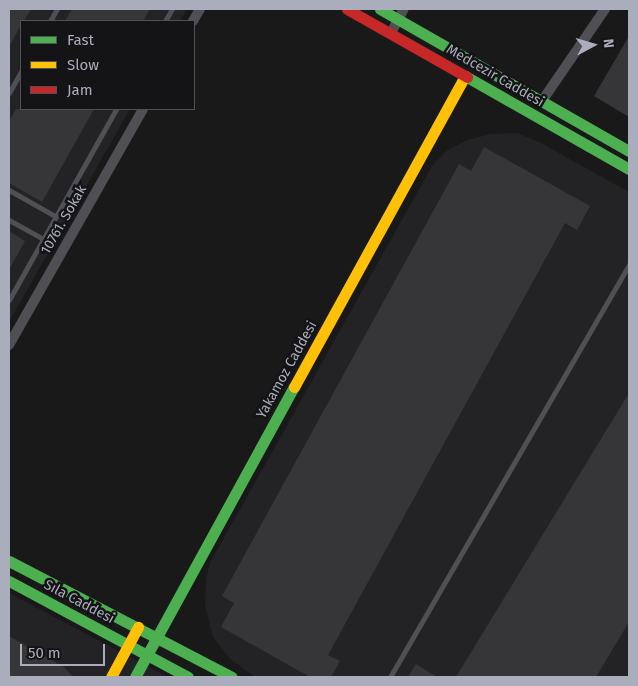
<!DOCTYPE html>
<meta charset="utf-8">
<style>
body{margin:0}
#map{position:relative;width:638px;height:686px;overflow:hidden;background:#19191a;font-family:"Fira Sans",sans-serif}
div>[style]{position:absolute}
.built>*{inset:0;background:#232326}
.building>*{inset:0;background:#363638}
.lane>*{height:5px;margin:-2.5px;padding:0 2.5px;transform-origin:2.5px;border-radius:2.5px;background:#4f4f54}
.street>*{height:10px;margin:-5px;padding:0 5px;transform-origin:5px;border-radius:5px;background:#4f4f54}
.fast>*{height:11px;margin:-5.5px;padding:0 5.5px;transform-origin:5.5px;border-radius:5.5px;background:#4caf50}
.slow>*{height:11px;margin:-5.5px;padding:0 5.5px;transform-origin:5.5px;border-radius:5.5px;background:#ffc107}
.jam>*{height:11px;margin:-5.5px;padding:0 5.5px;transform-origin:5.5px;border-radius:5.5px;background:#c62828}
span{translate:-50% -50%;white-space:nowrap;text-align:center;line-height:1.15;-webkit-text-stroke:5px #141316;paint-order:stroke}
.street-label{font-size:14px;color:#aaadbb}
.frame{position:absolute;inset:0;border:10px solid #aaadbb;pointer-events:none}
.legend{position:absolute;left:20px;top:20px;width:175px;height:90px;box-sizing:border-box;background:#141316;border:1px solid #505158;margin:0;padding:6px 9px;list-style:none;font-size:15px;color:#aaadbb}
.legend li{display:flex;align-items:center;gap:10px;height:25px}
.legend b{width:25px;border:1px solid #505158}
.north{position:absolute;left:568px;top:20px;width:50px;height:50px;-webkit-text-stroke:4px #141316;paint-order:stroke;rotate:84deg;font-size:14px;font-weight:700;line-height:20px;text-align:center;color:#aaadbb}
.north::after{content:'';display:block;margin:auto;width:18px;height:22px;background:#aaadbb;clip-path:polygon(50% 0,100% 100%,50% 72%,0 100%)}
.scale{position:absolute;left:20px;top:644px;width:85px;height:22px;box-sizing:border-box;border:2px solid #aaadbb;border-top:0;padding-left:6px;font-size:15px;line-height:18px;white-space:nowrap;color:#aaadbb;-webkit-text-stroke:4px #141316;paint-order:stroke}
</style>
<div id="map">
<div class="built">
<i style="clip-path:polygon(9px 9px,187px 9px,180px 21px,21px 21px,21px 109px,130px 109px,9px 322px)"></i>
<i style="clip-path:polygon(517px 133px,541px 143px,629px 192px,629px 677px,255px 677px,230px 659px,213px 637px,205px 606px,206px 578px,210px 563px,432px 166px,446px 151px,467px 140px,491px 134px)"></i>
<i style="clip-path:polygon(9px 593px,168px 677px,9px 677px)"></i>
</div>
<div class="building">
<i style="clip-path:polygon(9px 9px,31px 9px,24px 21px,21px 21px,21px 25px,9px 47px)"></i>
<i style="clip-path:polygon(72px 9px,150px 9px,143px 21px,65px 21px)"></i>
<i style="clip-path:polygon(629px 36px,629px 117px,594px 96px)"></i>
<i style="clip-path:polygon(16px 109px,94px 109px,42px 202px,9px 183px,9px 121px)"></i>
<i style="clip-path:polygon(484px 147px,590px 206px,577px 230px,565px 223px,328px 655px,340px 661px,331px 677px,310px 677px,221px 627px,234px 603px,222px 596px,459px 164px,471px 171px)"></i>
<i style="clip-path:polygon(9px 231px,25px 241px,9px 270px)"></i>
<i style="clip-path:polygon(629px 393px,629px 622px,596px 677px,456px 677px)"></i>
<i style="clip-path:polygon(9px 636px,64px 667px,73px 677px,9px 677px)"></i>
<i style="clip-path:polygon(416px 664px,437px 677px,408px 677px)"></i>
</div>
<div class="lane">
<i style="left:50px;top:21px;width:14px;rotate:-60deg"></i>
<i style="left:165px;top:21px;width:14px;rotate:-60deg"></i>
<i style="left:9px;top:93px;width:25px;rotate:-61deg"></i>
<i style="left:9px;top:190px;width:53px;rotate:29.5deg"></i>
<i style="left:9px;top:220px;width:39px;rotate:29deg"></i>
<i style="left:9px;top:300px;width:219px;rotate:-60.7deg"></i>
<i style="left:390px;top:677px;width:477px;rotate:-59.9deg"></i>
</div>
<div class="street">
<i style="left:193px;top:21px;width:14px;rotate:-60deg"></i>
<i style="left:391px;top:33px;width:27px;rotate:-62deg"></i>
<i style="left:542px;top:101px;width:112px;rotate:-55.6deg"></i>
<i style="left:9px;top:345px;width:271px;rotate:-60.4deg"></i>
</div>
<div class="fast">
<i style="left:380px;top:9px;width:287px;rotate:29.7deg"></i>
<i style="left:467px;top:77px;width:186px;rotate:29.6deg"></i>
<i style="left:9px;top:561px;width:251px;rotate:27.5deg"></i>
<i style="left:9px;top:581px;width:203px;rotate:28.2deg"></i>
<i style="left:135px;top:677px;width:331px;rotate:-61.3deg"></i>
</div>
<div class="slow">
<i style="left:294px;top:387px;width:355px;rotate:-61.2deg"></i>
<i style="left:111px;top:677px;width:57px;rotate:-61.6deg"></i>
</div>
<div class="jam">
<i style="left:347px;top:9px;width:138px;rotate:29.5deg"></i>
</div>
<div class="street-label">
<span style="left:495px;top:76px;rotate:30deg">Medcezir Caddesi</span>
<span style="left:64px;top:220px;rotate:-60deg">10761. Sokak</span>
<span style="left:287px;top:370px;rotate:-61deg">Yakamoz Caddesi</span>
<span style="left:79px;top:602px;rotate:28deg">Sıla Caddesi</span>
</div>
<div class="frame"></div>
<ul class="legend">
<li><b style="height:6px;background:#4caf50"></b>Fast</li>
<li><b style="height:6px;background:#ffc107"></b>Slow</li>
<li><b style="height:6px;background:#c62828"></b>Jam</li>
</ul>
<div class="north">N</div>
<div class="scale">50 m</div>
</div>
